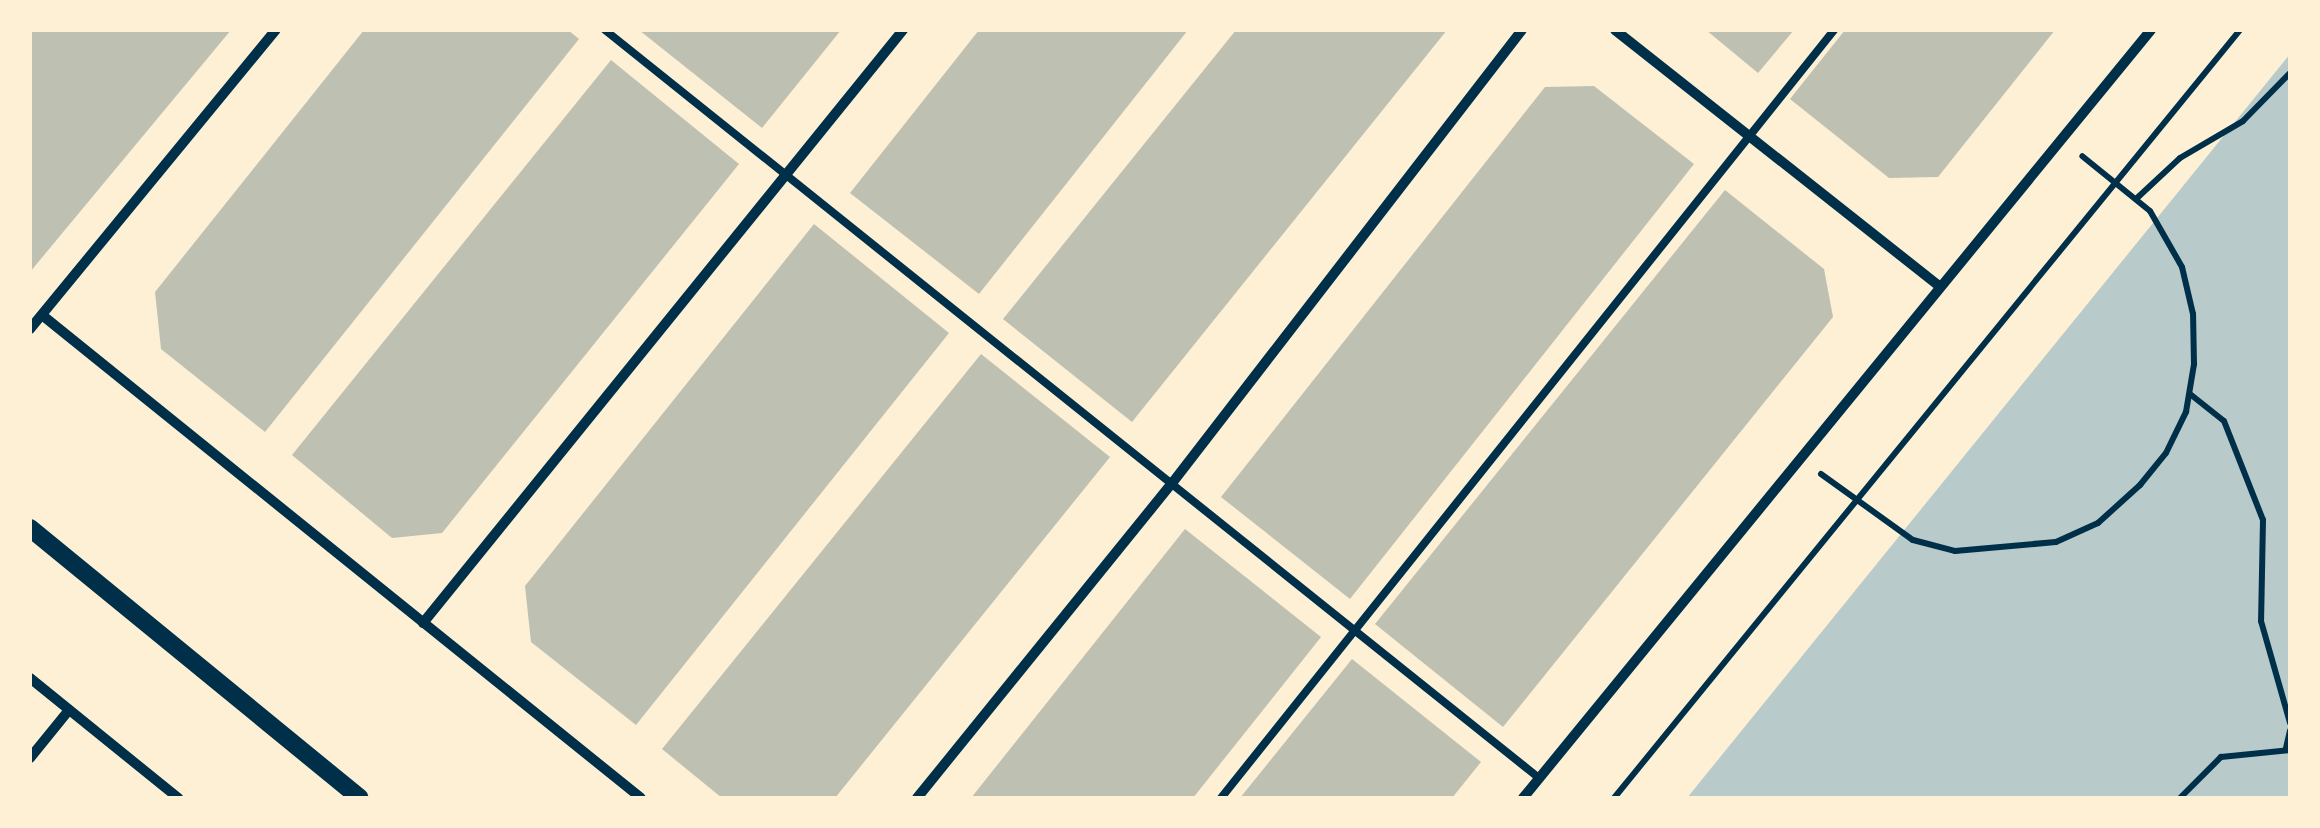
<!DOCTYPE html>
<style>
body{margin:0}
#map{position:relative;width:2320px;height:828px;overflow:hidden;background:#fdf0d5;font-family:Manrope,sans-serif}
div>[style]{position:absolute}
.green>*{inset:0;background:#b9caca}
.building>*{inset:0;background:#bec0b2}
.path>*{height:6px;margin:-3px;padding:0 3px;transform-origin:3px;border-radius:3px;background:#003049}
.service>*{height:8px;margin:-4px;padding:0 4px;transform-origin:4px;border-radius:4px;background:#003049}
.minor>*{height:10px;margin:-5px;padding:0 5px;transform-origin:5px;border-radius:5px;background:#003049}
.tertiary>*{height:18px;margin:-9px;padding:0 9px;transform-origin:9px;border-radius:9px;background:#003049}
span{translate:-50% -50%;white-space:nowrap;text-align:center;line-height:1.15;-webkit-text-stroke:8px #fdf0d5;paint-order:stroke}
.frame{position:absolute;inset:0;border:32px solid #fdf0d5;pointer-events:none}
</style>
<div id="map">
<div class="green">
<i style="clip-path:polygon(2290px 54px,2290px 798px,1687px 798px)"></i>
</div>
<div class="building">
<i style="clip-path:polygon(30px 30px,231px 30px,30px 272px)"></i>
<i style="clip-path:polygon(364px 30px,568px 30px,579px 39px,265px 432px,161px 349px,155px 292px)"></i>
<i style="clip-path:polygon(639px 30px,841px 30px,762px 128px)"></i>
<i style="clip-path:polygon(979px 30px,1188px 30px,979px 294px,850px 193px)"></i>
<i style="clip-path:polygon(1236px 30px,1447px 30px,1132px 422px,1003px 319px)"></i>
<i style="clip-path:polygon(1706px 30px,1794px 30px,1758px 73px)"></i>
<i style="clip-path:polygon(1845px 30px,2055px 30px,1938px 177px,1889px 178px,1790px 99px)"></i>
<i style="clip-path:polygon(611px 60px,739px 164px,442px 533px,392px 538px,292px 455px)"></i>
<i style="clip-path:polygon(1594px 86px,1694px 164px,1350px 599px,1221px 497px,1545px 87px)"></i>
<i style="clip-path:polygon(1725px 190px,1824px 269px,1833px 317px,1503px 727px,1375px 624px)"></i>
<i style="clip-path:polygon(814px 224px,949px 333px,636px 725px,531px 642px,525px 586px)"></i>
<i style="clip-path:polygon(981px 354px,1110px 457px,835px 798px,722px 798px,662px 749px)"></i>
<i style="clip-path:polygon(1185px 529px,1321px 637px,1193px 798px,971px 798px)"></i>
<i style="clip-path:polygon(1352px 659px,1481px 762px,1452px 798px,1240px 798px)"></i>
</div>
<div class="path">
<i style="left:2136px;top:199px;width:60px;rotate:-43deg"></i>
<i style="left:2180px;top:158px;width:73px;rotate:-30.4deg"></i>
<i style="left:2243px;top:121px;width:67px;rotate:-45.6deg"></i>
<i style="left:2190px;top:394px;width:43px;rotate:38.5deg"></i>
<i style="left:2224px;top:421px;width:106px;rotate:68.5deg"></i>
<i style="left:2263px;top:520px;width:101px;rotate:91.1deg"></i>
<i style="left:2261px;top:621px;width:106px;rotate:74.1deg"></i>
<i style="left:1821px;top:474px;width:113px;rotate:35.7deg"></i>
<i style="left:1913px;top:540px;width:43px;rotate:14.7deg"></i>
<i style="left:1955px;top:551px;width:101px;rotate:-5.1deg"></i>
<i style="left:2056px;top:542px;width:46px;rotate:-24.3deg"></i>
<i style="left:2098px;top:523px;width:57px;rotate:-42.1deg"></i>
<i style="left:2140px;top:485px;width:41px;rotate:-50.9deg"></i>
<i style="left:2166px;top:453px;width:46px;rotate:-64deg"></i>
<i style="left:2186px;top:412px;width:49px;rotate:-80.5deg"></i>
<i style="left:2194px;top:364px;width:50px;rotate:-91.1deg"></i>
<i style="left:2193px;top:314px;width:48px;rotate:-103.2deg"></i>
<i style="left:2182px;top:267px;width:64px;rotate:-119.7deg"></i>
<i style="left:2150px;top:211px;width:87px;rotate:-141deg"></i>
<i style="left:2286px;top:748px;width:18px;rotate:-77deg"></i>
<i style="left:1614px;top:798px;width:991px;rotate:-50.82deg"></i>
<i style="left:2180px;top:798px;width:58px;rotate:-45deg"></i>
<i style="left:2221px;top:757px;width:69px;rotate:-5.8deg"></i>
</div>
<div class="service">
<i style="left:605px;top:30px;width:1197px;rotate:38.69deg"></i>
<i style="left:1221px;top:798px;width:983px;rotate:-51.4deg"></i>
</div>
<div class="minor">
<i style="left:1615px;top:30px;width:414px;rotate:38.3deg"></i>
<i style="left:42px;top:315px;width:769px;rotate:38.88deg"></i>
<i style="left:30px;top:329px;width:387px;rotate:-50.6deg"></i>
<i style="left:423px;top:623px;width:763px;rotate:-51.01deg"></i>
<i style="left:30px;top:678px;width:191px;rotate:39deg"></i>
<i style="left:30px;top:758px;width:62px;rotate:-50.9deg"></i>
<i style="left:917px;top:798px;width:407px;rotate:-51deg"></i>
<i style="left:1173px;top:482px;width:571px;rotate:-52.33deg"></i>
<i style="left:1523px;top:798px;width:992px;rotate:-50.73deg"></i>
</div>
<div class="tertiary">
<i style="left:30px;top:528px;width:426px;rotate:39.3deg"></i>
</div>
<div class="frame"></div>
</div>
